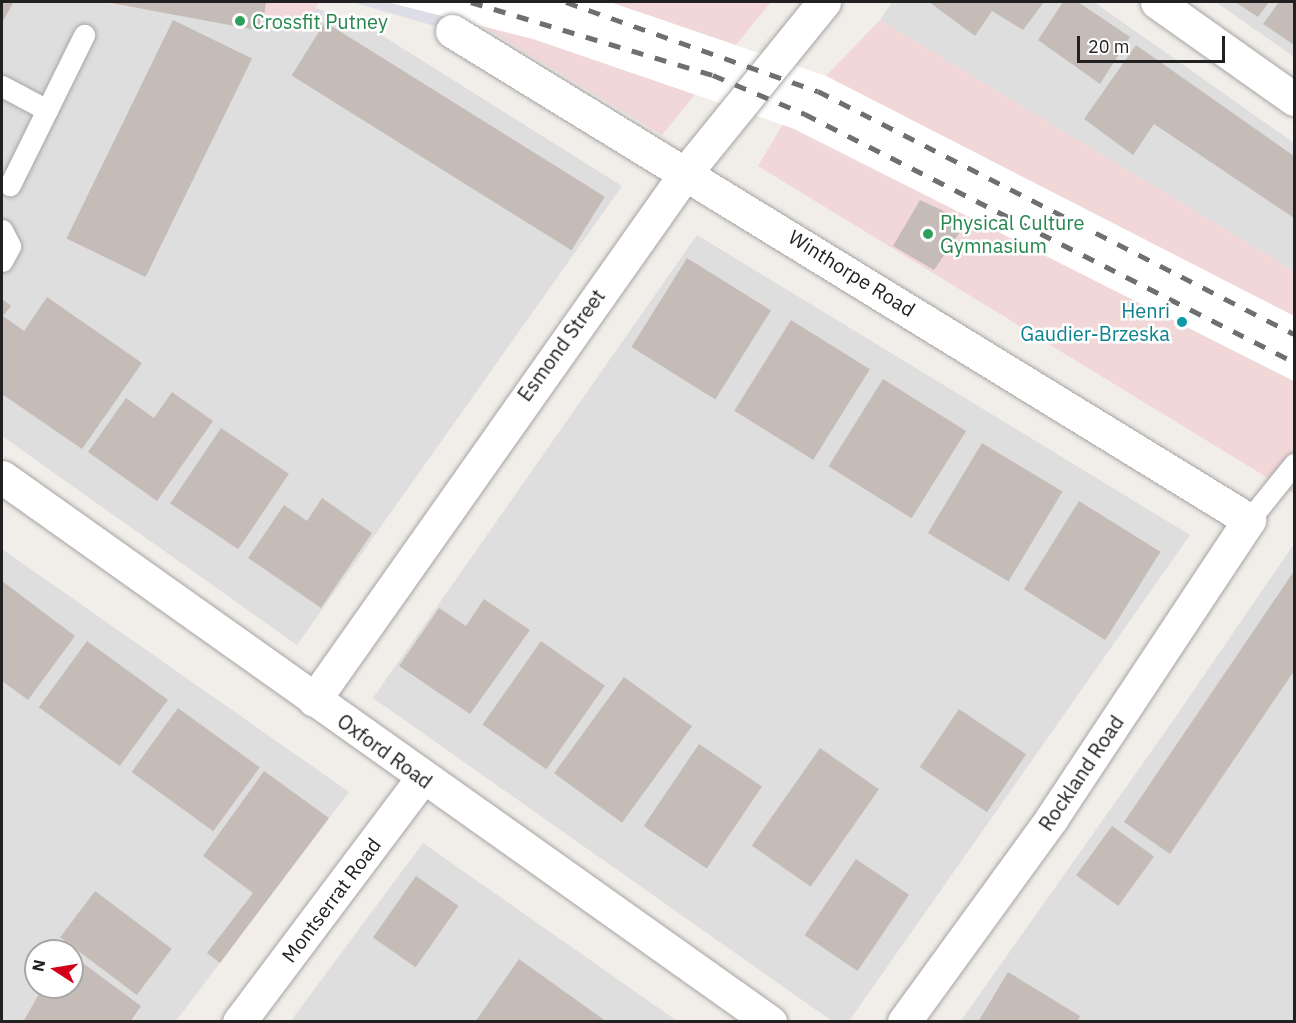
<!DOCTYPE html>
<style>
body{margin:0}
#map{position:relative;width:1296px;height:1023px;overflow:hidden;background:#f1ede8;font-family:"IBM Plex Sans",sans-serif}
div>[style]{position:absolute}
.residential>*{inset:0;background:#dfdede}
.commercial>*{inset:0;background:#f2d7d9}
.plaza>*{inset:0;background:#dcdde7}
.pier>*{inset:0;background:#fff}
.building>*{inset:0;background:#c6bcb7;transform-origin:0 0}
.roads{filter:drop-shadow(0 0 2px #a5a5a5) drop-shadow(0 0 2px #a5a5a5)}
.lane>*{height:21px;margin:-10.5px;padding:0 10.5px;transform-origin:10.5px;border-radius:10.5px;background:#fff}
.street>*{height:33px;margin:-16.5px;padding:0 16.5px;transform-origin:16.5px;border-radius:16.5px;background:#fff}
.rail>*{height:4.5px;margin-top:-2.25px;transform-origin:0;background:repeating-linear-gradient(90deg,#6f6f6f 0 12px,transparent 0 24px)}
.dots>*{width:16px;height:16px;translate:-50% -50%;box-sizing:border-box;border:3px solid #fff;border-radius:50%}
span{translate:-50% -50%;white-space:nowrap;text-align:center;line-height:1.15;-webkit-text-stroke:5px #fff;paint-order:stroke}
.leisure-label{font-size:20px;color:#27864d}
.left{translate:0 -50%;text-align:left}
.street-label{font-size:20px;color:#212121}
.culture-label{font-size:20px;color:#0d838f}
.right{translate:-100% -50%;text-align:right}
.frame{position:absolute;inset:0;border:3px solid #212121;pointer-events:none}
.north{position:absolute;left:24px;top:939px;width:60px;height:60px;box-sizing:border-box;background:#fff;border:2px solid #a6a6a6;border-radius:50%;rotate:282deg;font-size:16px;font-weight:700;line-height:24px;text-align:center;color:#212121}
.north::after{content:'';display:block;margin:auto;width:21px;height:27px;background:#d20018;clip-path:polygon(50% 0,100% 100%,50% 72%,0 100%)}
.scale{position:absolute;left:1077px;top:36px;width:148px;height:27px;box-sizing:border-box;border:3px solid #212121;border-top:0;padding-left:8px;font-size:18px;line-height:21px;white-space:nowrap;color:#212121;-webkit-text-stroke:4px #fff;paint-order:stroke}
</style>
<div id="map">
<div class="residential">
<i style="clip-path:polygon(2px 2px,96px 2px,302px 33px,316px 8px,367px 26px,622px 186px,297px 645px,2px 436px)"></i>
<i style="clip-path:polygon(892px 2px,1094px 2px,1294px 143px,1294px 271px,880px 20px)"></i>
<i style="clip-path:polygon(1216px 2px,1294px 2px,1294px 57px)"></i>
<i style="clip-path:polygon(697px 235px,1190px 535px,849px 1021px,832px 1021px,373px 698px)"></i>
<i style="clip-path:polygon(1294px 544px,1294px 1021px,960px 1022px,1170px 725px)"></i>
<i style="clip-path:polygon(evenodd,2px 549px,349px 792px,176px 1021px,2px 1021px,2px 549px,36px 951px,72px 951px,72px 987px,36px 987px,36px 951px)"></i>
<i style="clip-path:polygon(423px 843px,677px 1021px,290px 1022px)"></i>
</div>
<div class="commercial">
<i style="clip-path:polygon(96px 2px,319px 2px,303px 33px)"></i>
<i style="clip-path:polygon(387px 2px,771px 2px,662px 135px,481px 25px)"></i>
<i style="clip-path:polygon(880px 20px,1294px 271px,1294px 316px,826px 76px)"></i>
<i style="clip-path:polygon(783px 124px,1294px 381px,1294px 494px,758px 166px)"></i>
</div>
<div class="plaza">
<i style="clip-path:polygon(352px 2px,464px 2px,452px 31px)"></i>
</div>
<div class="pier">
<i style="clip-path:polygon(387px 2px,610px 2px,826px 76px,1294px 316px,1294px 381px,795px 129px,533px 39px)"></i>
</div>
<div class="building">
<i style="clip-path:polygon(2px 2px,13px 3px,2px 23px)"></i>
<i style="clip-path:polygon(266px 2px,262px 31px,111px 3px,111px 2px)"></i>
<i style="clip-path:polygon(929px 2px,1044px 2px,1023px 30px,992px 11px,975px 36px)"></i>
<i style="clip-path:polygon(1063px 2px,1078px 2px,1130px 37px,1100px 84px,1038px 40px)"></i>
<i style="clip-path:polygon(1235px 2px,1269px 2px,1258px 17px)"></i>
<i style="clip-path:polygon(1279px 2px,1294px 2px,1294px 45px,1263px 24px)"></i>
<i style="left:173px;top:20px;width:88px;height:243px;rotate:26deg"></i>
<i style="left:325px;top:22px;width:330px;height:63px;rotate:32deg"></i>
<i style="clip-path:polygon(1136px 45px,1294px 156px,1294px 218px,1154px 124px,1133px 155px,1084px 119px)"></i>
<i style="clip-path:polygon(920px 200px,967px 222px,934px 270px,893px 246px)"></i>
<i style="left:687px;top:258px;width:99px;height:105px;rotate:32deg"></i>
<i style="clip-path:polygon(47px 297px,142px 363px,82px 449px,2px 394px,2px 299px,11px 306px,3px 316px,24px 331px)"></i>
<i style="left:791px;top:320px;width:93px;height:107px;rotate:32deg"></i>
<i style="left:883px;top:379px;width:98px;height:103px;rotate:32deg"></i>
<i style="clip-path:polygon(172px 392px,213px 421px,157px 501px,88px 452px,126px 398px,154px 418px)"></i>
<i style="left:221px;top:428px;width:82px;height:91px;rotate:34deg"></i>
<i style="left:982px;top:443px;width:94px;height:105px;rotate:31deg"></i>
<i style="clip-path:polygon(322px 498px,372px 533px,321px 608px,248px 558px,284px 505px,307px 521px)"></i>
<i style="left:1079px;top:501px;width:96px;height:104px;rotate:32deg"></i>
<i style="clip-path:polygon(1294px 571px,1294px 671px,1170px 854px,1124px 822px)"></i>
<i style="clip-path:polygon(2px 581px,75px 636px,28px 700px,2px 681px)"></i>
<i style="clip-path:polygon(484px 599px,530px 630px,470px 714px,399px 666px,439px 608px,466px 626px)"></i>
<i style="left:87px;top:641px;width:100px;height:82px;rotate:36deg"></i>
<i style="left:541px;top:641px;width:78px;height:102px;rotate:35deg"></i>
<i style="left:624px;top:677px;width:84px;height:119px;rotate:36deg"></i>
<i style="left:178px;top:708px;width:101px;height:79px;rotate:36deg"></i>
<i style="left:959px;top:709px;width:81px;height:70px;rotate:34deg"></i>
<i style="left:699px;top:744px;width:76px;height:99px;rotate:34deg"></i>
<i style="left:820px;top:748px;width:72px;height:119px;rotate:35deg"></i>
<i style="clip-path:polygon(264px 771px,329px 818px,220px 963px,207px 953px,253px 893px,203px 856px)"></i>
<i style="left:1112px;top:826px;width:52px;height:61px;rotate:36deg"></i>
<i style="left:856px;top:859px;width:64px;height:92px;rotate:34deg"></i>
<i style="left:416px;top:876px;width:52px;height:75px;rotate:35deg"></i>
<i style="left:95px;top:891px;width:96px;height:58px;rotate:37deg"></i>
<i style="clip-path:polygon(53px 941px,66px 951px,46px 951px)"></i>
<i style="clip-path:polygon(72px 955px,141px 1006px,130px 1022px,23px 1022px,43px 987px,72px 987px)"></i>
<i style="clip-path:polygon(519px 959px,607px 1022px,475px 1022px)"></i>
<i style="clip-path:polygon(1008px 972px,1080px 1016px,1077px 1022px,978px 1022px)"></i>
</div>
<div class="roads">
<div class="lane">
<i style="left:2px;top:86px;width:51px;rotate:28.1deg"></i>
<i style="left:47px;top:110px;width:84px;rotate:116.3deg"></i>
<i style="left:47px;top:110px;width:84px;rotate:-63.7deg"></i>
<i style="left:2px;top:230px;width:18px;rotate:63deg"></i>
<i style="left:10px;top:246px;width:17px;rotate:118deg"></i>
<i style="left:1249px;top:520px;width:72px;rotate:-51.2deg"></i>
</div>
<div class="street">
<i style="left:1157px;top:2px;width:168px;rotate:35.3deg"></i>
<i style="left:452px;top:31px;width:935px;rotate:31.53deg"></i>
<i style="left:1249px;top:520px;width:357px;rotate:123.5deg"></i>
<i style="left:1052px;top:818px;width:252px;rotate:126deg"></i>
<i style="left:2px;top:477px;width:942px;rotate:35.36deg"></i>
<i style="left:314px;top:700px;width:647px;rotate:-54.81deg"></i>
<i style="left:687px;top:171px;width:218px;rotate:-51deg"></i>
<i style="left:239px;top:1022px;width:305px;rotate:-53.1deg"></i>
</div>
</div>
<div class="rail">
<i style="left:471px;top:2px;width:253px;rotate:16.8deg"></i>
<i style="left:713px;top:75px;width:100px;rotate:23deg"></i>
<i style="left:805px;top:114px;width:548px;rotate:26.89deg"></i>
<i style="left:566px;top:2px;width:267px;rotate:19.5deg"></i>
<i style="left:818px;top:91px;width:534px;rotate:27.04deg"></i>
</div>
<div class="dots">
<i style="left:240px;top:21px;background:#2e9e5b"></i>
<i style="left:928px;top:234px;background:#2e9e5b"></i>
<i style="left:1182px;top:322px;background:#0f9aa8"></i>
</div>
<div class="leisure-label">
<span class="left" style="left:252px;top:21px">Crossfit Putney</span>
<span class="left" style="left:940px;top:234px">Physical Culture<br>Gymnasium</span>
</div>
<div class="street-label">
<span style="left:852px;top:273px;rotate:32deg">Winthorpe Road</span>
<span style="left:561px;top:345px;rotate:-54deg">Esmond Street</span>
<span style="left:385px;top:751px;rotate:36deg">Oxford Road</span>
<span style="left:1081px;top:773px;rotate:-56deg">Rockland Road</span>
<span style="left:331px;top:900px;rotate:-53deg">Montserrat Road</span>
</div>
<div class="culture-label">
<span class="right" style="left:1170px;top:322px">Henri<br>Gaudier-Brzeska</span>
</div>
<div class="frame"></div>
<div class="north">N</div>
<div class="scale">20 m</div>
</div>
